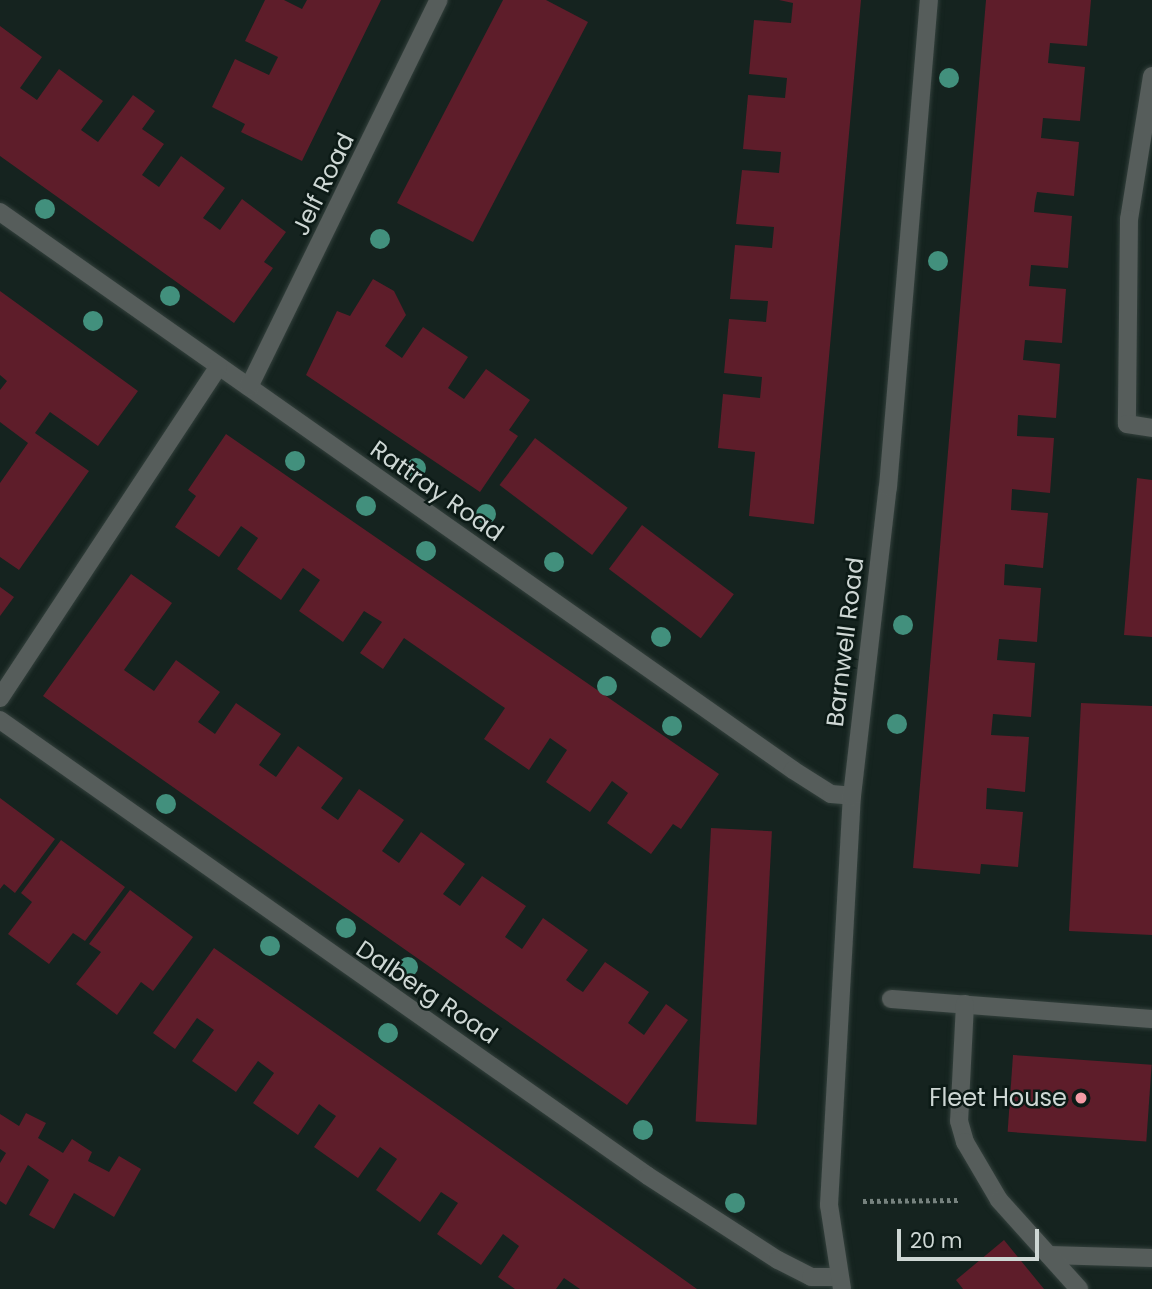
<!DOCTYPE html>
<style>
body{margin:0}
#map{position:relative;width:1152px;height:1289px;overflow:hidden;background:#15231f;font-family:Poppins,sans-serif}
div>[style]{position:absolute}
.building>*{inset:0;background:#5e1d2a;transform-origin:0 0}
.path>*{height:4.5px;margin-top:-2.25px;transform-origin:0;background:repeating-linear-gradient(90deg,#76827e 0 3.5px,transparent 0 7px)}
.roads{filter:drop-shadow(0 0 2px #33403c) drop-shadow(0 0 2px #33403c)}
.service>*{height:18px;margin:-9px;padding:0 9px;transform-origin:9px;border-radius:9px;background:#565d5b}
.minor>*{height:18px;margin:-9px;padding:0 9px;transform-origin:9px;border-radius:9px;background:#565d5b}
.trees>*{width:20px;height:20px;margin:-10px;border-radius:50%;background:#42907d}
.dots>*{width:19px;height:19px;translate:-50% -50%;box-sizing:border-box;border:4px solid #0c1a16;border-radius:50%}
span{translate:-50% -50%;white-space:nowrap;text-align:center;line-height:1.15;-webkit-text-stroke:5px #0c1a16;paint-order:stroke}
.street-label{font-size:24px;color:#ced7d4}
.poi-label{font-size:24px;color:#ced7d4}
.right{translate:-100% -50%;text-align:right}
.scale{position:absolute;left:897px;top:1229px;width:142px;height:32px;box-sizing:border-box;border:4px solid #ced7d4;border-top:0;padding-left:9px;font-size:21px;line-height:24px;white-space:nowrap;color:#ced7d4;-webkit-text-stroke:5px #0c1a16;paint-order:stroke}
</style>
<div id="map">
<div class="building">
<i style="clip-path:polygon(265px 0,284px 0,302px 9px,307px 0,381px 0,302px 161px,241px 132px,245px 124px,212px 107px,235px 59px,269px 75px,278px 57px,245px 41px)"></i>
<i style="clip-path:polygon(503px 0,546px 0,588px 22px,473px 242px,397px 203px)"></i>
<i style="clip-path:polygon(779px 0,861px 0,814px 524px,749px 516px,755px 452px,718px 448px,723px 394px,760px 398px,762px 377px,724px 373px,729px 319px,766px 322px,768px 301px,730px 299px,735px 245px,772px 248px,774px 227px,736px 224px,742px 170px,779px 173px,781px 152px,743px 149px,748px 95px,785px 98px,787px 78px,749px 74px,754px 20px,791px 23px,793px 3px)"></i>
<i style="clip-path:polygon(986px 0,1091px 0,1087px 46px,1050px 43px,1048px 63px,1085px 67px,1080px 121px,1043px 118px,1041px 138px,1079px 142px,1074px 196px,1037px 192px,1035px 202px,1034px 212px,1072px 216px,1068px 268px,1031px 265px,1029px 286px,1066px 289px,1062px 343px,1025px 340px,1023px 360px,1060px 364px,1056px 418px,1018px 415px,1017px 436px,1054px 438px,1050px 493px,1012px 489px,1011px 510px,1048px 513px,1043px 568px,1005px 564px,1004px 585px,1041px 588px,1037px 642px,999px 639px,997px 660px,1035px 663px,1031px 717px,993px 714px,991px 735px,1029px 737px,1025px 792px,987px 788px,986px 809px,1023px 812px,1018px 867px,981px 864px,980px 874px,913px 868px)"></i>
<i style="clip-path:polygon(0 26px,42px 57px,20px 88px,37px 100px,59px 69px,103px 101px,81px 130px,98px 142px,133px 95px,155px 111px,142px 129px,164px 144px,142px 175px,159px 187px,181px 156px,225px 188px,203px 218px,212px 224px,220px 230px,242px 199px,286px 232px,264px 262px,273px 268px,234px 323px,0 156px)"></i>
<i style="clip-path:polygon(373px 279px,394px 291px,406px 315px,385px 346px,402px 358px,423px 327px,468px 357px,448px 388px,464px 399px,486px 369px,530px 400px,509px 430px,518px 436px,480px 492px,306px 375px,337px 311px,350px 316px)"></i>
<i style="clip-path:polygon(0 291px,138px 391px,98px 446px,50px 412px,35px 433px,89px 471px,19px 570px,0 557px,0 483px,28px 443px,0 422px,0 390px,7px 381px,0 375px)"></i>
<i style="clip-path:polygon(226px 434px,719px 774px,681px 829px,673px 824px,651px 854px,607px 823px,628px 793px,612px 781px,590px 812px,546px 782px,567px 750px,550px 738px,529px 770px,484px 739px,505px 708px,496px 702px,404px 638px,383px 669px,360px 653px,382px 622px,364px 611px,343px 642px,299px 611px,320px 580px,303px 568px,281px 600px,237px 569px,258px 538px,241px 526px,219px 557px,175px 527px,196px 496px,188px 490px)"></i>
<i style="left:535px;top:438px;width:116px;height:59px;rotate:37deg"></i>
<i style="clip-path:polygon(1137px 478px,1152px 480px,1152px 637px,1124px 635px)"></i>
<i style="left:642px;top:525px;width:115px;height:55px;rotate:37deg"></i>
<i style="clip-path:polygon(131px 574px,172px 603px,124px 670px,154px 691px,176px 660px,220px 692px,198px 722px,215px 734px,236px 703px,281px 734px,259px 765px,276px 777px,298px 746px,343px 778px,321px 808px,338px 820px,359px 789px,381px 804px,404px 820px,382px 851px,399px 863px,421px 832px,465px 864px,443px 894px,460px 906px,482px 876px,526px 906px,505px 937px,522px 949px,543px 918px,588px 950px,566px 980px,575px 987px,583px 992px,605px 962px,649px 992px,628px 1023px,644px 1035px,666px 1004px,688px 1020px,627px 1105px,43px 696px)"></i>
<i style="clip-path:polygon(0 587px,14px 597px,0 616px)"></i>
<i style="clip-path:polygon(1081px 703px,1152px 706px,1152px 935px,1069px 931px)"></i>
<i style="clip-path:polygon(0 798px,55px 839px,15px 893px,4px 884px,0 889px)"></i>
<i style="left:711px;top:828px;width:61px;height:294px;rotate:3deg"></i>
<i style="clip-path:polygon(61px 840px,125px 887px,85px 941px,73px 933px,49px 964px,8px 934px,32px 902px,21px 893px)"></i>
<i style="clip-path:polygon(130px 890px,193px 937px,153px 991px,141px 982px,117px 1015px,76px 984px,101px 952px,89px 944px)"></i>
<i style="clip-path:polygon(214px 948px,459px 1120px,697px 1289px,580px 1289px,564px 1278px,556px 1289px,515px 1289px,498px 1277px,519px 1246px,503px 1234px,481px 1265px,437px 1234px,458px 1203px,441px 1192px,420px 1222px,376px 1190px,397px 1159px,380px 1147px,358px 1178px,314px 1147px,336px 1116px,327px 1110px,319px 1104px,298px 1135px,253px 1103px,274px 1073px,258px 1061px,236px 1092px,192px 1061px,214px 1030px,197px 1018px,175px 1049px,153px 1033px)"></i>
<i style="left:1013px;top:1055px;width:139px;height:77px;rotate:4deg"></i>
<i style="clip-path:polygon(26px 1113px,46px 1123px,38px 1138px,63px 1153px,72px 1139px,92px 1152px,88px 1161px,109px 1172px,119px 1156px,141px 1169px,114px 1217px,74px 1193px,54px 1229px,29px 1215px,49px 1180px,28px 1165px,6px 1205px,0 1201px,0 1163px,6px 1153px,0 1149px,0 1114px,19px 1126px)"></i>
<i style="clip-path:polygon(1004px 1240px,1044px 1289px,963px 1289px,956px 1280px)"></i>
</div>
<div class="path">
<i style="left:863px;top:1201px;width:96px;rotate:-0.6deg"></i>
</div>
<div class="roads">
<div class="service">
<i style="left:1152px;top:76px;width:145px;rotate:99.1deg"></i>
<i style="left:1129px;top:219px;width:205px;rotate:90.6deg"></i>
<i style="left:1127px;top:424px;width:25px;rotate:9deg"></i>
<i style="left:891px;top:999px;width:262px;rotate:4.4deg"></i>
<i style="left:1049px;top:1255px;width:103px;rotate:1.7deg"></i>
</div>
<div class="minor">
<i style="left:0;top:212px;width:970px;rotate:35.13deg"></i>
<i style="left:793px;top:770px;width:45px;rotate:32.3deg"></i>
<i style="left:831px;top:794px;width:21px;rotate:5deg"></i>
<i style="left:249px;top:387px;width:431px;rotate:-63.9deg"></i>
<i style="left:0;top:698px;width:396px;rotate:-56.6deg"></i>
<i style="left:0;top:720px;width:792px;rotate:35.13deg"></i>
<i style="left:648px;top:1176px;width:155px;rotate:32.9deg"></i>
<i style="left:778px;top:1260px;width:37px;rotate:27deg"></i>
<i style="left:811px;top:1277px;width:28px"></i>
<i style="left:965px;top:1004px;width:117px;rotate:92.9deg"></i>
<i style="left:959px;top:1121px;width:22px;rotate:74deg"></i>
<i style="left:965px;top:1142px;width:67px;rotate:59.6deg"></i>
<i style="left:999px;top:1200px;width:120px;rotate:48deg"></i>
<i style="left:842px;top:1289px;width:85px;rotate:-98.8deg"></i>
<i style="left:829px;top:1205px;width:410px;rotate:-86.8deg"></i>
<i style="left:852px;top:796px;width:311px;rotate:-83.4deg"></i>
<i style="left:888px;top:487px;width:489px;rotate:-85.2deg"></i>
</div>
</div>
<div class="trees">
<i style="left:949px;top:78px"></i>
<i style="left:45px;top:209px"></i>
<i style="left:380px;top:239px"></i>
<i style="left:938px;top:261px"></i>
<i style="left:170px;top:296px"></i>
<i style="left:93px;top:321px"></i>
<i style="left:295px;top:461px"></i>
<i style="left:416px;top:468px"></i>
<i style="left:366px;top:506px"></i>
<i style="left:486px;top:514px"></i>
<i style="left:426px;top:551px"></i>
<i style="left:554px;top:562px"></i>
<i style="left:903px;top:625px"></i>
<i style="left:661px;top:637px"></i>
<i style="left:607px;top:686px"></i>
<i style="left:897px;top:724px"></i>
<i style="left:672px;top:726px"></i>
<i style="left:166px;top:804px"></i>
<i style="left:346px;top:928px"></i>
<i style="left:270px;top:946px"></i>
<i style="left:408px;top:967px"></i>
<i style="left:388px;top:1033px"></i>
<i style="left:643px;top:1130px"></i>
<i style="left:735px;top:1203px"></i>
</div>
<div class="dots">
<i style="left:1081px;top:1098px;background:#f49aa5"></i>
</div>
<div class="street-label">
<span style="left:323px;top:184px;rotate:-64deg">Jelf Road</span>
<span style="left:437px;top:491px;rotate:35deg">Rattray Road</span>
<span style="left:845px;top:642px;rotate:-83deg">Barnwell Road</span>
<span style="left:427px;top:992px;rotate:34deg">Dalberg Road</span>
</div>
<div class="poi-label">
<span class="right" style="left:1067px;top:1098px">Fleet House</span>
</div>
<div class="scale">20 m</div>
</div>
